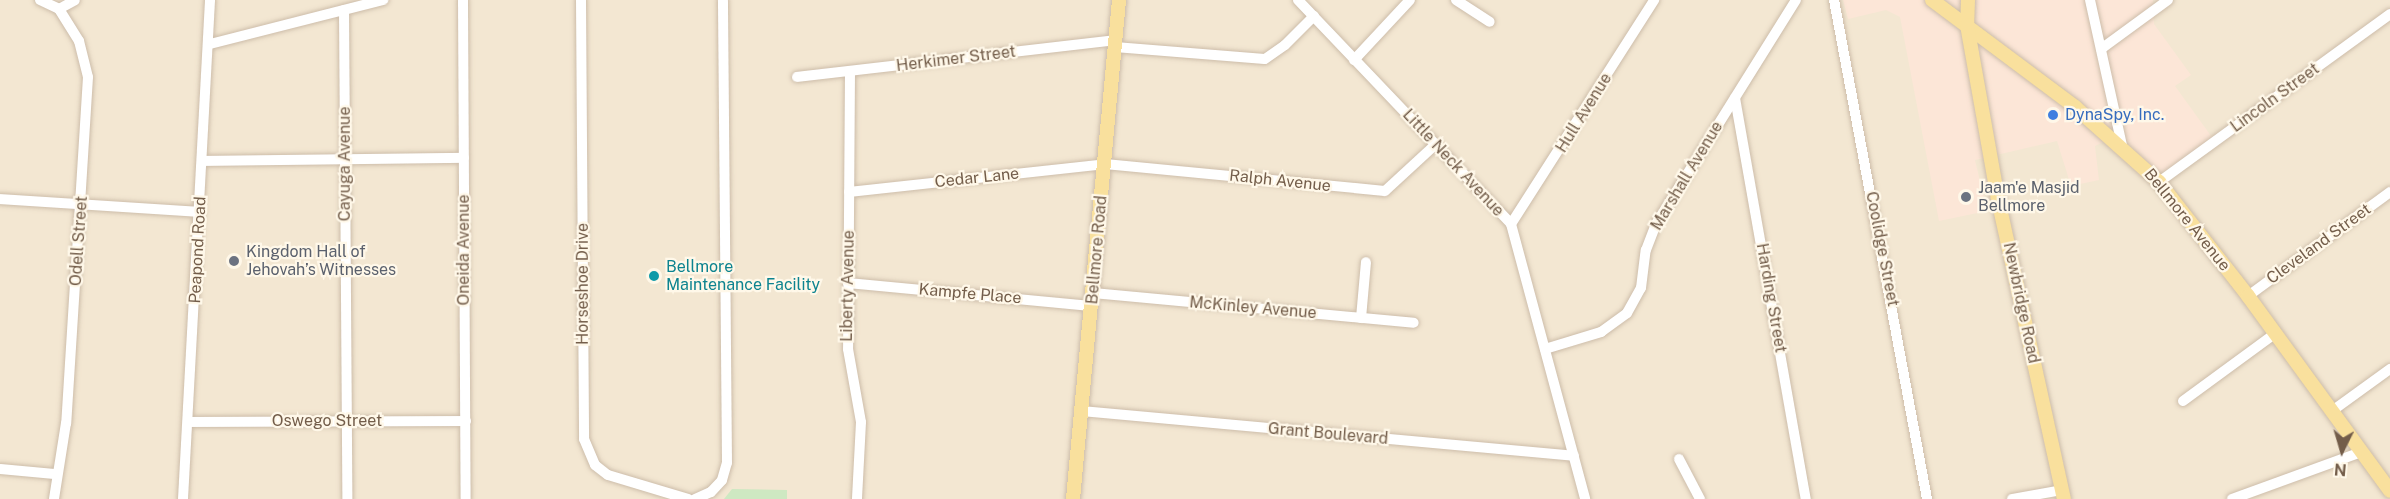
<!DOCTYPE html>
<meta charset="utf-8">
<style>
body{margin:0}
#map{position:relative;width:2390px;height:499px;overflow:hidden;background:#fbf5e3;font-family:"Public Sans",sans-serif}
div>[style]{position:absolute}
.residential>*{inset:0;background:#f3e7d2;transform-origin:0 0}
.commercial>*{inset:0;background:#fce6d7}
.green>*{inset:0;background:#cee8c2}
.roads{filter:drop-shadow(0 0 2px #cdbdaa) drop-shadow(0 0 2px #cdbdaa)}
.minor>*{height:10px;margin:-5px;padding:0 5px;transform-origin:5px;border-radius:5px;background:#fff}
.major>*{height:14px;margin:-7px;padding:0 7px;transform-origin:7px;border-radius:7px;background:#f9e09d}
.dots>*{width:16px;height:16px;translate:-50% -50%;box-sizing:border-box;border:3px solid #fff8e9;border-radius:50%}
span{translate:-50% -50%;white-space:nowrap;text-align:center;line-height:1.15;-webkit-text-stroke:4.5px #fff8e9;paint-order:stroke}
.street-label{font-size:16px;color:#735d4a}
.shop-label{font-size:16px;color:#366cbe}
.left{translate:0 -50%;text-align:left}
.worship-label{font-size:16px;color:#5b616d}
.culture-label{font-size:16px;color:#0d838f}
.north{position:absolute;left:2312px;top:421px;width:60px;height:60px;-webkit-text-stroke:4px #fff8e9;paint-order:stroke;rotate:185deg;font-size:16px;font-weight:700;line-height:24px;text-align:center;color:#735d4a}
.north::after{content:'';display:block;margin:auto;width:21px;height:27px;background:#735d4a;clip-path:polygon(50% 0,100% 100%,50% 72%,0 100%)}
</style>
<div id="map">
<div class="residential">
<i style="left:0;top:0;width:2390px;height:499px"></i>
</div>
<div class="commercial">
<i style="clip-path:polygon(1843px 0,2153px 0,2154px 24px,2191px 75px,2175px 86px,2214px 140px,2159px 180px,2114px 137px,2095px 146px,2099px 180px,2071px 186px,2057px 141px,1975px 160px,1987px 211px,1939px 221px,1900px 17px,1886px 10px,1848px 19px)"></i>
</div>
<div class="green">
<i style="clip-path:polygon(732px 489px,787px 490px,787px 499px,724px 499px)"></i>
</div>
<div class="roads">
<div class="minor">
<i style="left:40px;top:0;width:21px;rotate:25deg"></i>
<i style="left:59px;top:9px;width:38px;rotate:58deg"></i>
<i style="left:79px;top:41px;width:37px;rotate:76deg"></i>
<i style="left:88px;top:77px;width:347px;rotate:93.6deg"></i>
<i style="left:66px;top:423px;width:77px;rotate:99deg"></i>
<i style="left:463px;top:0;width:499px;rotate:89.7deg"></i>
<i style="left:581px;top:0;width:439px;rotate:89.6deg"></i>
<i style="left:584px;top:439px;width:28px;rotate:67deg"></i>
<i style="left:595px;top:465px;width:16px;rotate:38deg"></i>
<i style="left:608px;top:475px;width:84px;rotate:16.7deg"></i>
<i style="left:1298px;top:0;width:309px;rotate:46.4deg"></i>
<i style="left:1511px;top:224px;width:285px;rotate:74.9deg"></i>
<i style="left:1456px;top:0;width:40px;rotate:32.9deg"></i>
<i style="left:1834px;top:0;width:508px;rotate:79.44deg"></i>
<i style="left:2090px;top:0;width:148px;rotate:77.6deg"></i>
<i style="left:59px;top:9px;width:18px;rotate:-29deg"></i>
<i style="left:344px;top:10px;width:489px;rotate:89.6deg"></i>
<i style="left:210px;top:44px;width:179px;rotate:-14.3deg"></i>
<i style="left:1115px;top:47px;width:150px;rotate:4.6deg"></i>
<i style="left:1265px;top:59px;width:24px;rotate:-35deg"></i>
<i style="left:1285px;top:45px;width:41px;rotate:-45deg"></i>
<i style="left:2101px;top:49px;width:83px;rotate:-36.2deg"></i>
<i style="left:1354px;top:60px;width:82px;rotate:-47deg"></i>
<i style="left:850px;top:71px;width:278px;rotate:90.4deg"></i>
<i style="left:848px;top:349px;width:74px;rotate:79.9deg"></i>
<i style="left:861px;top:422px;width:77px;rotate:93deg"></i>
<i style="left:797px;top:77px;width:321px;rotate:-6.6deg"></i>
<i style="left:1735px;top:98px;width:407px;rotate:80deg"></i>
<i style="left:203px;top:161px;width:261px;rotate:-0.7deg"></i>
<i style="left:2159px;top:182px;width:286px;rotate:-36deg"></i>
<i style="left:849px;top:192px;width:258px;rotate:-6.2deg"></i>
<i style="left:1105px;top:164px;width:281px;rotate:5.5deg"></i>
<i style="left:1385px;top:191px;width:69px;rotate:-42.7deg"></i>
<i style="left:0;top:199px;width:200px;rotate:3.7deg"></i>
<i style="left:1511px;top:224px;width:266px;rotate:-57.4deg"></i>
<i style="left:848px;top:283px;width:244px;rotate:5.4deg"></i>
<i style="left:1093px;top:293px;width:322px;rotate:5.3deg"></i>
<i style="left:2248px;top:296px;width:176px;rotate:-36.2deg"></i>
<i style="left:1361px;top:318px;width:56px;rotate:-84.9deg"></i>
<i style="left:1545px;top:349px;width:59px;rotate:-16.9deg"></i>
<i style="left:1601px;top:332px;width:32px;rotate:-36deg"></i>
<i style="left:1627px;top:313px;width:29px;rotate:-61deg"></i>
<i style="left:1641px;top:288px;width:38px;rotate:-83deg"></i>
<i style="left:1646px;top:250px;width:28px;rotate:-69deg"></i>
<i style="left:1656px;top:224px;width:264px;rotate:-58deg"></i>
<i style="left:2183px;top:401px;width:115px;rotate:-36.2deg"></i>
<i style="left:1081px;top:411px;width:495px;rotate:5.2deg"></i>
<i style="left:2332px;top:411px;width:72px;rotate:-35.9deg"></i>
<i style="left:188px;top:422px;width:278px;rotate:-0.2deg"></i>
<i style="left:1679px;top:459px;width:45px;rotate:62.3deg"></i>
<i style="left:0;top:469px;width:55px;rotate:5.2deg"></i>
<i style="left:183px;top:499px;width:500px;rotate:-86.9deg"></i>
<i style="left:695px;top:499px;width:17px;rotate:-24deg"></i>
<i style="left:711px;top:492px;width:16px;rotate:-47deg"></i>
<i style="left:722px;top:480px;width:18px;rotate:-74deg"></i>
<i style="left:727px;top:463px;width:463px;rotate:-90.5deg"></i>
<i style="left:2012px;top:499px;width:51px;rotate:-10.2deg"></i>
<i style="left:2232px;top:499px;width:137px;rotate:-20deg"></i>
</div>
<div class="major">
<i style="left:1932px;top:0;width:179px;rotate:36.8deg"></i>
<i style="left:2075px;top:107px;width:113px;rotate:41.8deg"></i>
<i style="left:2159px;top:182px;width:145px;rotate:52deg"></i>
<i style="left:2248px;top:296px;width:241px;rotate:53.9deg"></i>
<i style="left:1968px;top:0;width:25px;rotate:92deg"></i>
<i style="left:1967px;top:25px;width:177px;rotate:79.9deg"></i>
<i style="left:1998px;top:199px;width:307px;rotate:77.6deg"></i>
<i style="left:1073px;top:499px;width:501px;rotate:-84.73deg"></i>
</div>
</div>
<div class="dots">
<i style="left:2053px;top:115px;background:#3f7fe0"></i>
<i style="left:1966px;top:197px;background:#6b7280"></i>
<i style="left:234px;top:261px;background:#6b7280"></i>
<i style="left:654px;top:276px;background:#0f9aa8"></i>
</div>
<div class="street-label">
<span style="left:956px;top:59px;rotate:-7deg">Herkimer Street</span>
<span style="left:2275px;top:98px;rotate:-36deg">Lincoln Street</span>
<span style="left:1584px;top:113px;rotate:-58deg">Hull Avenue</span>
<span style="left:1453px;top:163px;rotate:47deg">Little Neck Avenue</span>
<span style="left:345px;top:164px;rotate:-90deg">Cayuga Avenue</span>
<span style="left:1687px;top:176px;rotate:-59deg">Marshall Avenue</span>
<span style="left:977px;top:178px;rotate:-6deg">Cedar Lane</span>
<span style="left:1280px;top:181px;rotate:6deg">Ralph Avenue</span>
<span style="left:2187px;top:220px;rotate:51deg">Bellmore Avenue</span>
<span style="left:79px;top:241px;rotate:-86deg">Odell Street</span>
<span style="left:2319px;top:244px;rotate:-36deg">Cleveland Street</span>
<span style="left:1882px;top:249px;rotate:79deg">Coolidge Street</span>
<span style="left:198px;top:250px;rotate:-87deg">Peapond Road</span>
<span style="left:464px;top:250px;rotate:-90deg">Oneida Avenue</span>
<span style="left:1097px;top:250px;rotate:-85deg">Bellmore Road</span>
<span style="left:583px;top:284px;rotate:-90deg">Horseshoe Drive</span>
<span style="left:848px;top:286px;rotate:-89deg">Liberty Avenue</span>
<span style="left:970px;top:294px;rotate:5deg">Kampfe Place</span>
<span style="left:1771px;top:298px;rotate:80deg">Harding Street</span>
<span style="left:2021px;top:303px;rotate:78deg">Newbridge Road</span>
<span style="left:1253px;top:308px;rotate:5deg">McKinley Avenue</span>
<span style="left:327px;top:421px">Oswego Street</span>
<span style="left:1328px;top:434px;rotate:5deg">Grant Boulevard</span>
</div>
<div class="shop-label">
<span class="left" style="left:2065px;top:115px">DynaSpy, Inc.</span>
</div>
<div class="worship-label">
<span class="left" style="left:1978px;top:197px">Jaam'e Masjid<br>Bellmore</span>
<span class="left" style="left:246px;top:261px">Kingdom Hall of<br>Jehovah’s Witnesses</span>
</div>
<div class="culture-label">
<span class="left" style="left:666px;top:276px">Bellmore<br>Maintenance Facility</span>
</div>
<div class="north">N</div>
</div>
